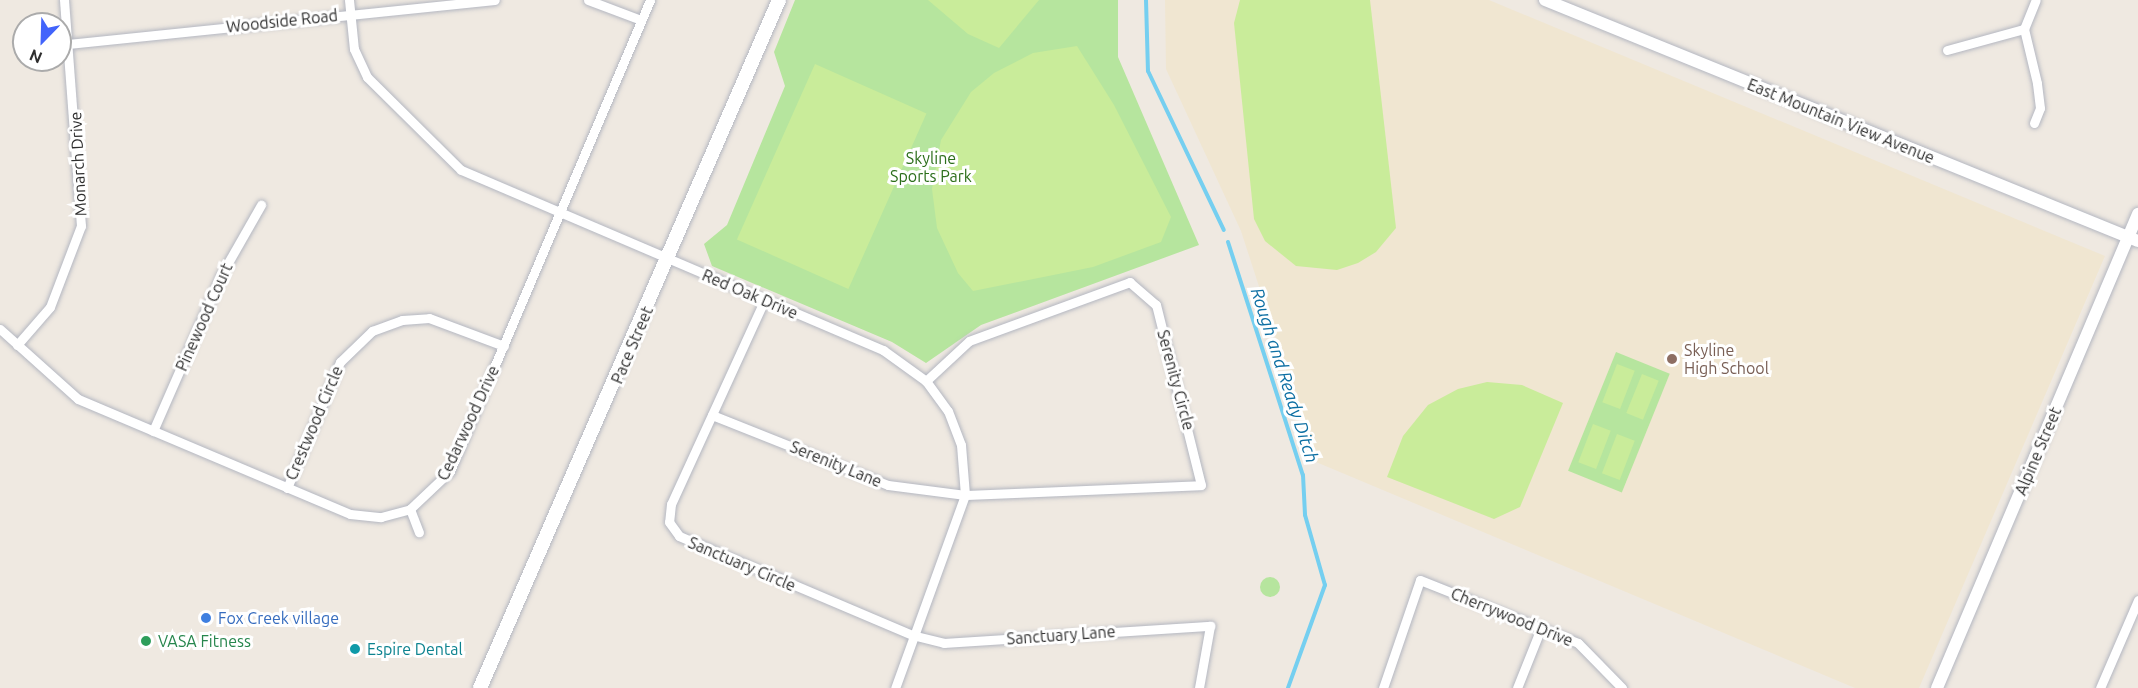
<!DOCTYPE html>
<style>
body{margin:0}
#map{position:relative;width:2138px;height:688px;overflow:hidden;background:#efe9e1;font-family:Ubuntu,sans-serif}
div>[style]{position:absolute}
.education>*{inset:0;background:#f0e6d1}
.green>*{inset:0;background:#b6e59e;transform-origin:0 0}
.round{border-radius:50%}
.pitch>*{inset:0;background:#c9ec9a;transform-origin:0 0}
.stream>*{height:4px;margin:-2px;padding:0 2px;transform-origin:2px;border-radius:2px;background:#75cff0}
.roads{filter:drop-shadow(0 0 2px #b4b7c1) drop-shadow(0 0 2px #b4b7c1)}
.minor>*{height:9px;margin:-4.5px;padding:0 4.5px;transform-origin:4.5px;border-radius:4.5px;background:#fff}
.tertiary>*{height:12px;margin:-6px;padding:0 6px;transform-origin:6px;border-radius:6px;background:#fff}
.secondary>*{height:14px;margin:-7px;padding:0 7px;transform-origin:7px;border-radius:7px;background:#fff}
.dots>*{width:16px;height:16px;translate:-50% -50%;box-sizing:border-box;border:3px solid #fff;border-radius:50%}
span{translate:-50% -50%;white-space:nowrap;text-align:center;line-height:1.15;-webkit-text-stroke:6px #fff;paint-order:stroke}
.street-label{font-size:16px;color:#2e2e2e}
.park-label{font-size:16px;color:#2c6e1b}
.education-label{font-size:16px;color:#785e54}
.left{translate:0 -50%;text-align:left}
.shop-label{font-size:16px;color:#366cbe}
.leisure-label{font-size:16px;color:#27864d}
.culture-label{font-size:16px;color:#0d838f}
.water-label{font-size:18px;color:#0d6fa3;font-style:italic}
.north{position:absolute;left:12px;top:12px;width:60px;height:60px;box-sizing:border-box;background:#fff;border:2px solid #ababab;border-radius:50%;rotate:203deg;font-size:16px;font-weight:700;line-height:24px;text-align:center;color:#2e2e2e}
.north::after{content:'';display:block;margin:auto;width:21px;height:27px;background:#4264fb;clip-path:polygon(50% 0,100% 100%,50% 72%,0 100%)}
</style>
<div id="map">
<div class="education">
<i style="clip-path:polygon(1165px 0,1489px 0,2105px 256px,1919px 688px,1855px 688px,1316px 462px,1241px 231px,1166px 69px)"></i>
</div>
<div class="green">
<i style="clip-path:polygon(795px 0,1118px 0,1118px 57px,1199px 245px,981px 325px,926px 363px,892px 342px,712px 266px,704px 244px,727px 225px,785px 86px,774px 52px)"></i>
<i style="left:1616px;top:352px;width:58px;height:128px;rotate:22deg"></i>
<i class="round" style="left:1260px;top:577px;width:20px;height:20px"></i>
</div>
<div class="pitch">
<i style="clip-path:polygon(928px 0,1039px 0,999px 48px,968px 34px)"></i>
<i style="clip-path:polygon(1240px 0,1370px 0,1396px 228px,1376px 252px,1358px 263px,1337px 270px,1296px 266px,1265px 241px,1254px 219px,1234px 23px)"></i>
<i style="clip-path:polygon(1077px 46px,1114px 105px,1171px 217px,1161px 242px,1093px 267px,973px 291px,958px 273px,937px 228px,932px 189px,941px 140px,971px 92px,994px 73px,1033px 53px)"></i>
<i style="left:815px;top:64px;width:122px;height:192px;rotate:24deg"></i>
<i style="left:1617px;top:364px;width:19px;height:41px;rotate:21deg"></i>
<i style="left:1642px;top:374px;width:18px;height:42px;rotate:22deg"></i>
<i style="clip-path:polygon(1487px 382px,1522px 385px,1563px 403px,1520px 507px,1494px 519px,1387px 477px,1403px 436px,1428px 405px,1458px 389px)"></i>
<i style="left:1593px;top:424px;width:19px;height:41px;rotate:21deg"></i>
<i style="left:1617px;top:434px;width:19px;height:42px;rotate:21deg"></i>
</div>
<div class="stream">
<i style="left:1146px;top:0;width:71px;rotate:88.4deg"></i>
<i style="left:1148px;top:71px;width:176px;rotate:64.5deg"></i>
<i style="left:1228px;top:242px;width:245px;rotate:72.2deg"></i>
<i style="left:1303px;top:475px;width:40px;rotate:87.1deg"></i>
<i style="left:1305px;top:515px;width:73px;rotate:74.1deg"></i>
<i style="left:1325px;top:585px;width:109px;rotate:109.8deg"></i>
</div>
<div class="roads">
<div class="minor">
<i style="left:349px;top:0;width:49px;rotate:84.2deg"></i>
<i style="left:354px;top:49px;width:31px;rotate:65deg"></i>
<i style="left:367px;top:77px;width:132px;rotate:44.7deg"></i>
<i style="left:461px;top:170px;width:459px;rotate:23.1deg"></i>
<i style="left:883px;top:350px;width:53px;rotate:35.8deg"></i>
<i style="left:926px;top:381px;width:37px;rotate:54deg"></i>
<i style="left:948px;top:411px;width:36px;rotate:69deg"></i>
<i style="left:961px;top:445px;width:50px;rotate:85.4deg"></i>
<i style="left:965px;top:495px;width:205px;rotate:109.9deg"></i>
<i style="left:588px;top:0;width:57px;rotate:20.7deg"></i>
<i style="left:68px;top:44px;width:429px;rotate:-5.9deg"></i>
<i style="left:1947px;top:50px;width:80px;rotate:-15.3deg"></i>
<i style="left:2034px;top:123px;width:16px;rotate:-68deg"></i>
<i style="left:2040px;top:108px;width:25px;rotate:-97deg"></i>
<i style="left:2037px;top:83px;width:56px;rotate:-103.5deg"></i>
<i style="left:2024px;top:29px;width:31px;rotate:-68deg"></i>
<i style="left:764px;top:301px;width:223px;rotate:114.6deg"></i>
<i style="left:671px;top:504px;width:18px;rotate:96deg"></i>
<i style="left:669px;top:522px;width:17px;rotate:54deg"></i>
<i style="left:679px;top:536px;width:253px;rotate:23deg"></i>
<i style="left:912px;top:635px;width:33px;rotate:14deg"></i>
<i style="left:944px;top:643px;width:267px;rotate:-3.7deg"></i>
<i style="left:1210px;top:626px;width:63px;rotate:100.1deg"></i>
<i style="left:0;top:329px;width:105px;rotate:41.9deg"></i>
<i style="left:78px;top:399px;width:295px;rotate:22.9deg"></i>
<i style="left:350px;top:514px;width:31px;rotate:6deg"></i>
<i style="left:381px;top:517px;width:30px;rotate:-15deg"></i>
<i style="left:410px;top:509px;width:55px;rotate:-43.5deg"></i>
<i style="left:450px;top:471px;width:512px;rotate:-66.99deg"></i>
<i style="left:17px;top:345px;width:50px;rotate:-49deg"></i>
<i style="left:50px;top:307px;width:87px;rotate:-69.1deg"></i>
<i style="left:81px;top:226px;width:227px;rotate:-94.3deg"></i>
<i style="left:712px;top:415px;width:189px;rotate:21.7deg"></i>
<i style="left:888px;top:485px;width:78px;rotate:7.4deg"></i>
<i style="left:965px;top:495px;width:236px;rotate:-2.4deg"></i>
<i style="left:1201px;top:485px;width:186px;rotate:-104deg"></i>
<i style="left:1156px;top:305px;width:35px;rotate:-139deg"></i>
<i style="left:1130px;top:282px;width:171px;rotate:159.9deg"></i>
<i style="left:969px;top:341px;width:59px;rotate:137.1deg"></i>
<i style="left:153px;top:431px;width:170px;rotate:-66.4deg"></i>
<i style="left:221px;top:275px;width:81px;rotate:-60.3deg"></i>
<i style="left:287px;top:488px;width:137px;rotate:-67.2deg"></i>
<i style="left:340px;top:362px;width:45px;rotate:-44.1deg"></i>
<i style="left:372px;top:331px;width:32px;rotate:-20deg"></i>
<i style="left:402px;top:320px;width:27px;rotate:-4deg"></i>
<i style="left:429px;top:318px;width:80px;rotate:20.5deg"></i>
<i style="left:410px;top:509px;width:25px;rotate:69deg"></i>
<i style="left:1383px;top:688px;width:114px;rotate:-71.1deg"></i>
<i style="left:1420px;top:580px;width:170px;rotate:21.7deg"></i>
<i style="left:1578px;top:643px;width:63px;rotate:45.6deg"></i>
<i style="left:1517px;top:688px;width:65px;rotate:-68.2deg"></i>
<i style="left:2100px;top:688px;width:96px;rotate:-66.6deg"></i>
</div>
<div class="tertiary">
<i style="left:1545px;top:0;width:640px;rotate:22.12deg"></i>
<i style="left:1937px;top:688px;width:515px;rotate:-67.02deg"></i>
</div>
<div class="secondary">
<i style="left:480px;top:688px;width:750px;rotate:-66.51deg"></i>
</div>
</div>
<div class="dots">
<i style="left:1672px;top:359px;background:#8d6e63"></i>
<i style="left:206px;top:618px;background:#3f7fe0"></i>
<i style="left:146px;top:641px;background:#2e9e5b"></i>
<i style="left:355px;top:649px;background:#0f9aa8"></i>
</div>
<div class="street-label">
<span style="left:282px;top:21px;rotate:-6deg">Woodside Road</span>
<span style="left:1841px;top:121px;rotate:22deg">East Mountain View Avenue</span>
<span style="left:78px;top:164px;rotate:-93deg">Monarch Drive</span>
<span style="left:750px;top:294px;rotate:23deg">Red Oak Drive</span>
<span style="left:204px;top:317px;rotate:-66deg">Pinewood Court</span>
<span style="left:632px;top:345px;rotate:-67deg">Pace Street</span>
<span style="left:1176px;top:380px;rotate:75deg">Serenity Circle</span>
<span style="left:314px;top:423px;rotate:-67deg">Crestwood Circle</span>
<span style="left:468px;top:423px;rotate:-65deg">Cedarwood Drive</span>
<span style="left:2038px;top:451px;rotate:-67deg">Alpine Street</span>
<span style="left:836px;top:464px;rotate:22deg">Serenity Lane</span>
<span style="left:742px;top:564px;rotate:23deg">Sanctuary Circle</span>
<span style="left:1512px;top:617px;rotate:22deg">Cherrywood Drive</span>
<span style="left:1061px;top:635px;rotate:-4deg">Sanctuary Lane</span>
</div>
<div class="park-label">
<span style="left:931px;top:167px">Skyline<br>Sports Park</span>
</div>
<div class="education-label">
<span class="left" style="left:1684px;top:359px">Skyline<br>High School</span>
</div>
<div class="shop-label">
<span class="left" style="left:218px;top:618px">Fox Creek village</span>
</div>
<div class="leisure-label">
<span class="left" style="left:158px;top:641px">VASA Fitness</span>
</div>
<div class="culture-label">
<span class="left" style="left:367px;top:649px">Espire Dental</span>
</div>
<div class="water-label">
<span style="left:1285px;top:375px;rotate:72deg">Rough and Ready Ditch</span>
</div>
<div class="north">N</div>
</div>
